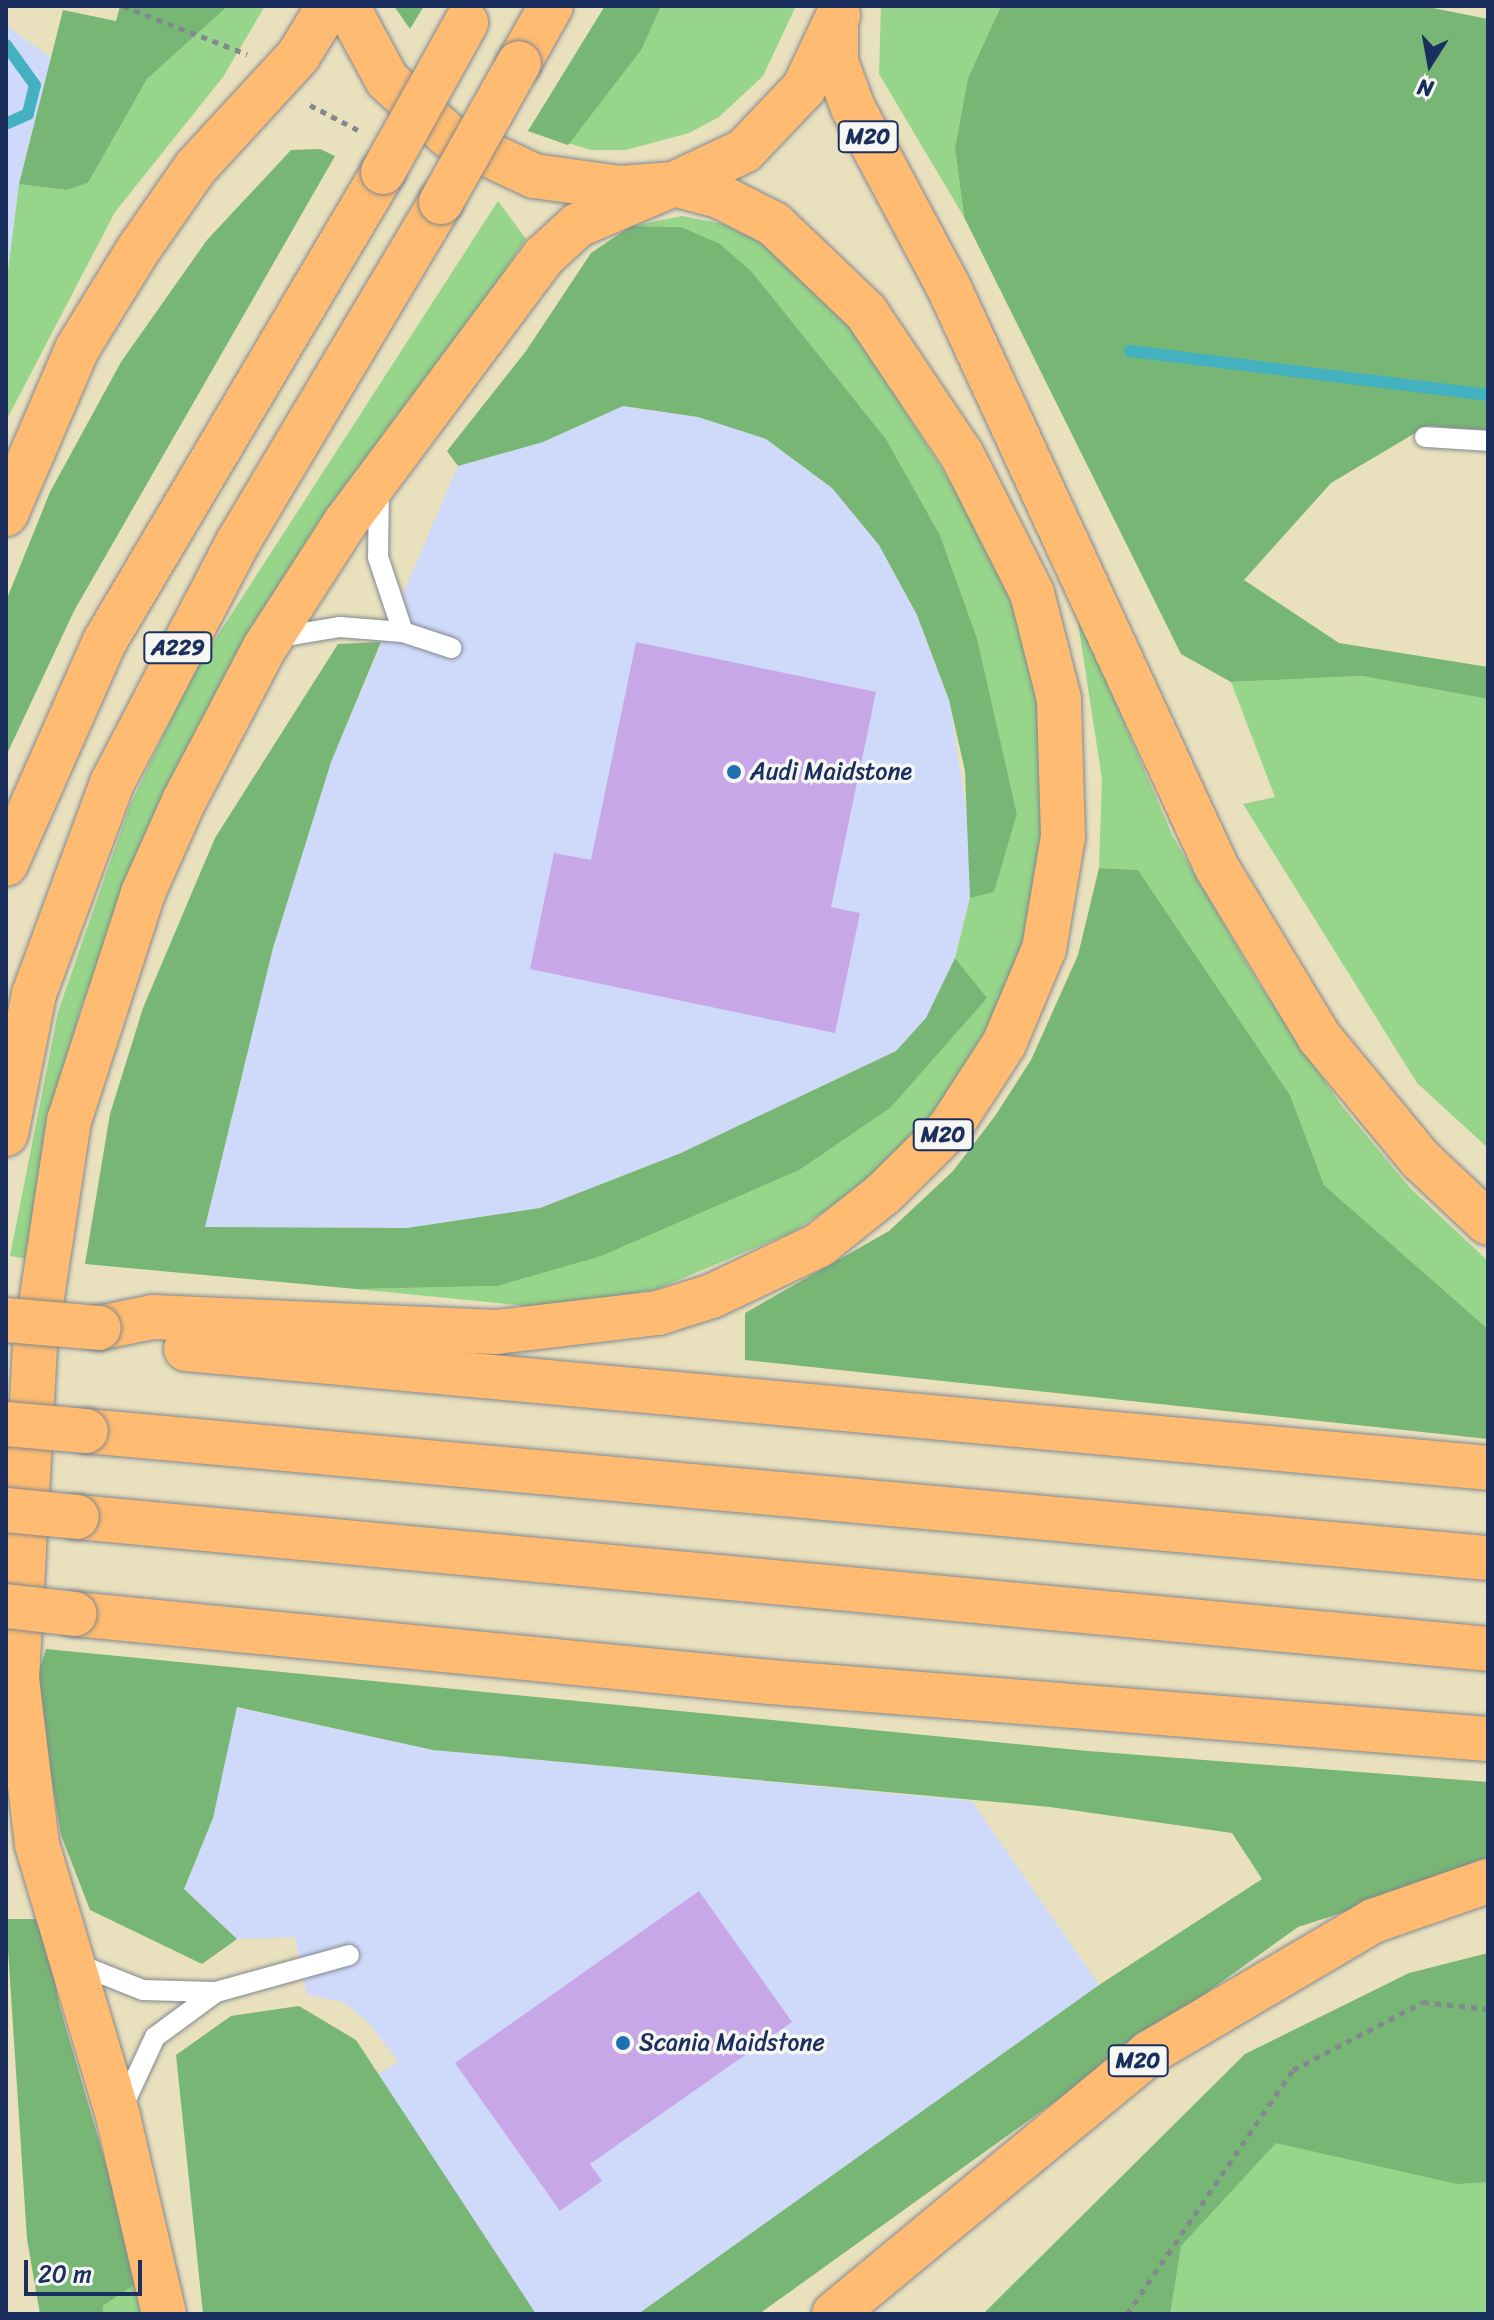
<!DOCTYPE html>
<style>
body{margin:0}
#map{position:relative;width:1494px;height:2320px;overflow:hidden;background:#e9e0be;font-family:Sriracha,sans-serif}
div>[style]{position:absolute}
.built>*{inset:0;background:#cfdafa}
.green>*{inset:0;background:#96d58a}
.forest>*{inset:0;background:#78b676}
.stream>*{height:12px;margin:-6px;padding:0 6px;transform-origin:6px;border-radius:6px;background:#43b1bf}
.building>*{inset:0;background:#c7a7e7}
.path>*{height:5px;margin-top:-2.5px;transform-origin:0;background:repeating-linear-gradient(90deg,#82888e 0 6px,transparent 0 12px)}
.roads{filter:drop-shadow(0 0 2px #82888e) drop-shadow(0 0 2px #82888e)}
.service>*{height:20px;margin:-10px;padding:0 10px;transform-origin:10px;border-radius:10px;background:#fff}
.trunk>*{height:44px;margin:-22px;padding:0 22px;transform-origin:22px;border-radius:22px;background:#febb71}
.motorway>*{height:44px;margin:-22px;padding:0 22px;transform-origin:22px;border-radius:22px;background:#febb71}
.bridges{filter:drop-shadow(0 0 2px #82888e) drop-shadow(0 0 2px #82888e)}
.trunk-bridge>*{height:44px;margin:-22px;padding:0 22px;transform-origin:22px;border-radius:22px;background:#febb71}
.motorway-bridge>*{height:44px;margin:-22px;padding:0 22px;transform-origin:22px;border-radius:22px;background:#febb71}
.dots>*{width:22px;height:22px;translate:-50% -50%;box-sizing:border-box;border:4px solid #f6f6f2;border-radius:50%}
span{translate:-50% -50%;white-space:nowrap;text-align:center;line-height:1.15;-webkit-text-stroke:7px #f6f6f2;paint-order:stroke}
.shield-label span{padding:2px 6px;background:#f6f6f2;border:2px solid;border-radius:6px;-webkit-text-stroke-width:0}
.shield-label{font-size:22px;color:#1b2f5e;font-weight:700}
.poi-label{font-size:24px;color:#1b2f5e}
.left{translate:0 -50%;text-align:left}
.frame{position:absolute;inset:0;border:8px solid #1b2f5e;pointer-events:none}
.north{position:absolute;left:1390px;top:24px;width:80px;height:80px;-webkit-text-stroke:6px #f6f6f2;paint-order:stroke;rotate:191deg;font-size:22px;font-weight:700;line-height:32px;text-align:center;color:#1b2f5e}
.north::after{content:'';display:block;margin:auto;width:28px;height:36px;background:#1b2f5e;clip-path:polygon(50% 0,100% 100%,50% 72%,0 100%)}
.scale{position:absolute;left:24px;top:2260px;width:118px;height:36px;box-sizing:border-box;border:4px solid #1b2f5e;border-top:0;padding-left:10px;font-size:24px;line-height:28px;white-space:nowrap;color:#1b2f5e;-webkit-text-stroke:6px #f6f6f2;paint-order:stroke}
</style>
<div id="map">
<div class="built">
<i style="clip-path:polygon(6px 25px,51px 58px,19px 184px,6px 287px)"></i>
<i style="clip-path:polygon(623px 406px,698px 417px,766px 439px,832px 488px,879px 545px,917px 615px,949px 700px,972px 846px,970px 898px,955px 958px,926px 1018px,896px 1051px,681px 1153px,540px 1208px,407px 1228px,205px 1227px,273px 948px,331px 761px,458px 466px,542px 442px)"></i>
<i style="clip-path:polygon(236px 1707px,433px 1750px,972px 1801px,1099px 1985px,638px 2314px,536px 2314px,374px 2077px,398px 2062px,369px 2023px,343px 2002px,307px 1995px,295px 1937px,237px 1939px,184px 1889px,213px 1818px)"></i>
</div>
<div class="green">
<i style="clip-path:polygon(228px 6px,265px 6px,223px 77px,115px 212px,6px 421px,6px 287px,19px 184px,65px 190px,88px 183px,147px 79px)"></i>
<i style="clip-path:polygon(605px 6px,796px 6px,763px 76px,719px 117px,689px 133px,626px 150px,591px 150px,528px 131px)"></i>
<i style="clip-path:polygon(881px 6px,1001px 6px,968px 78px,955px 148px,964px 217px,879px 74px)"></i>
<i style="clip-path:polygon(498px 201px,526px 239px,297px 576px,146px 835px,79px 1013px,28px 1259px,10px 1256px,58px 1012px,130px 805px,194px 672px)"></i>
<i style="clip-path:polygon(682px 216px,723px 224px,768px 246px,835px 302px,956px 491px,1013px 603px,1045px 738px,1049px 813px,1023px 948px,1000px 1007px,927px 1124px,880px 1174px,793px 1232px,657px 1289px,548px 1308px,356px 1289px,497px 1286px,987px 999px,955px 958px,970px 898px,994px 891px,1017px 814px,977px 638px,940px 535px,886px 439px,753px 273px,681px 227px,631px 226px)"></i>
<i style="clip-path:polygon(1076px 610px,1173px 837px,1259px 984px,1341px 1105px,1410px 1188px,1488px 1261px,1488px 1329px,1324px 1185px,1290px 1095px,1138px 870px,1099px 868px,1102px 779px)"></i>
<i style="clip-path:polygon(1362px 676px,1488px 699px,1488px 1148px,1417px 1083px,1243px 804px,1275px 797px,1231px 682px)"></i>
<i style="clip-path:polygon(1488px 2024px,1488px 2314px,1101px 2314px,1288px 2085px)"></i>
<i style="clip-path:polygon(140px 2281px,148px 2314px,103px 2314px,103px 2306px)"></i>
</div>
<div class="forest">
<i style="clip-path:polygon(120px 6px,228px 6px,147px 79px,88px 183px,66px 190px,19px 184px,63px 10px,116px 21px)"></i>
<i style="clip-path:polygon(394px 6px,424px 6px,410px 29px)"></i>
<i style="clip-path:polygon(605px 6px,661px 6px,641px 50px,568px 145px,528px 131px)"></i>
<i style="clip-path:polygon(1001px 6px,1423px 6px,1488px 19px,1488px 430px,1427px 426px,1331px 483px,1244px 580px,1339px 643px,1488px 667px,1488px 699px,1362px 676px,1231px 682px,1181px 654px,964px 217px,955px 148px,968px 78px)"></i>
<i style="clip-path:polygon(320px 149px,335px 156px,74px 611px,6px 756px,6px 601px,50px 492px,121px 362px,207px 240px,291px 150px)"></i>
<i style="clip-path:polygon(631px 226px,681px 227px,720px 244px,753px 273px,886px 439px,940px 535px,977px 638px,1017px 814px,994px 892px,970px 898px,965px 771px,949px 700px,917px 615px,879px 545px,832px 488px,766px 439px,698px 417px,623px 406px,543px 442px,458px 466px,447px 451px,526px 351px,591px 253px)"></i>
<i style="clip-path:polygon(381px 642px,331px 762px,273px 948px,205px 1227px,407px 1228px,540px 1208px,681px 1153px,896px 1051px,926px 1018px,955px 958px,987px 998px,890px 1108px,799px 1170px,601px 1256px,497px 1286px,356px 1289px,85px 1264px,110px 1114px,143px 1008px,215px 838px,338px 644px)"></i>
<i style="clip-path:polygon(1099px 868px,1138px 870px,1290px 1095px,1324px 1185px,1488px 1329px,1488px 1439px,745px 1360px,745px 1313px,889px 1231px,953px 1171px,995px 1116px,1031px 1060px,1078px 955px)"></i>
<i style="clip-path:polygon(46px 1649px,1088px 1751px,1488px 1782px,1488px 1866px,1298px 1927px,759px 2314px,638px 2314px,1099px 1985px,1262px 1879px,1232px 1833px,1050px 1807px,433px 1750px,237px 1707px,213px 1818px,184px 1889px,237px 1939px,202px 1964px,90px 1910px,61px 1835px,35px 1683px)"></i>
<i style="clip-path:polygon(6px 1919px,44px 1919px,59px 2004px,140px 2281px,103px 2306px,103px 2314px,40px 2314px,27px 2239px)"></i>
<i style="clip-path:polygon(1488px 1953px,1488px 2182px,1457px 2184px,1276px 2143px,1181px 2246px,1170px 2314px,983px 2314px,1245px 2054px,1409px 1973px)"></i>
<i style="clip-path:polygon(299px 2006px,356px 2040px,536px 2314px,203px 2314px,176px 2055px,231px 2016px)"></i>
</div>
<div class="stream">
<i style="left:6px;top:45px;width:49px;rotate:54.1deg"></i>
<i style="left:35px;top:85px;width:30px;rotate:104deg"></i>
<i style="left:28px;top:114px;width:24px;rotate:156deg"></i>
<i style="left:1130px;top:351px;width:361px;rotate:7deg"></i>
</div>
<div class="building">
<i style="clip-path:polygon(636px 642px,876px 692px,831px 907px,860px 913px,835px 1033px,530px 969px,554px 853px,591px 860px)"></i>
<i style="clip-path:polygon(699px 1891px,792px 2022px,590px 2164px,602px 2181px,560px 2211px,455px 2063px)"></i>
</div>
<div class="path">
<i style="left:123px;top:6px;width:133px;rotate:21.2deg"></i>
<i style="left:310px;top:105px;width:54px;rotate:27.5deg"></i>
<i style="left:1127px;top:2314px;width:295px;rotate:-55.8deg"></i>
<i style="left:1293px;top:2070px;width:147px;rotate:-27.6deg"></i>
<i style="left:1423px;top:2002px;width:65px;rotate:6.1deg"></i>
</div>
<div class="roads">
<div class="service">
<i style="left:1425px;top:437px;width:63px;rotate:3.6deg"></i>
<i style="left:379px;top:489px;width:68px;rotate:90.8deg"></i>
<i style="left:378px;top:557px;width:79px;rotate:71.6deg"></i>
<i style="left:280px;top:637px;width:61px;rotate:-9.5deg"></i>
<i style="left:340px;top:627px;width:63px;rotate:4.5deg"></i>
<i style="left:403px;top:632px;width:51px;rotate:18.4deg"></i>
<i style="left:75px;top:1963px;width:73px;rotate:21.7deg"></i>
<i style="left:143px;top:1990px;width:73px;rotate:1.6deg"></i>
<i style="left:216px;top:1992px;width:138px;rotate:-15.5deg"></i>
<i style="left:121px;top:2110px;width:81px;rotate:-65deg"></i>
<i style="left:155px;top:2037px;width:76px;rotate:-36.4deg"></i>
</div>
<div class="trunk">
<i style="left:347px;top:6px;width:84px;rotate:61.6deg"></i>
<i style="left:387px;top:80px;width:84px;rotate:42.1deg"></i>
<i style="left:449px;top:136px;width:94px;rotate:25.2deg"></i>
<i style="left:534px;top:176px;width:87px;rotate:7.9deg"></i>
<i style="left:620px;top:188px;width:54px;rotate:-4.2deg"></i>
<i style="left:674px;top:184px;width:77px;rotate:-25.2deg"></i>
<i style="left:744px;top:151px;width:87px;rotate:-46.4deg"></i>
<i style="left:804px;top:88px;width:80px;rotate:-64.7deg"></i>
<i style="left:519px;top:63px;width:65px;rotate:-60.7deg"></i>
<i style="left:6px;top:514px;width:180px;rotate:-66.7deg"></i>
<i style="left:77px;top:349px;width:116px;rotate:-58.4deg"></i>
<i style="left:138px;top:250px;width:101px;rotate:-55.1deg"></i>
<i style="left:196px;top:167px;width:151px;rotate:-47.4deg"></i>
<i style="left:298px;top:56px;width:59px;rotate:-58.2deg"></i>
<i style="left:6px;top:864px;width:244px;rotate:-66.1deg"></i>
<i style="left:105px;top:641px;width:545px;rotate:-59.34deg"></i>
<i style="left:6px;top:1134px;width:143px;rotate:-78.7deg"></i>
<i style="left:34px;top:994px;width:225px;rotate:-69.7deg"></i>
<i style="left:112px;top:783px;width:272px;rotate:-62.4deg"></i>
<i style="left:238px;top:542px;width:396px;rotate:-59.2deg"></i>
<i style="left:164px;top:2314px;width:203px;rotate:-103.1deg"></i>
<i style="left:118px;top:2116px;width:284px;rotate:-106.6deg"></i>
<i style="left:37px;top:1844px;width:166px;rotate:-96.9deg"></i>
<i style="left:17px;top:1679px;width:336px;rotate:-86.9deg"></i>
<i style="left:35px;top:1343px;width:225px;rotate:-81.3deg"></i>
<i style="left:69px;top:1121px;width:240px;rotate:-72deg"></i>
<i style="left:143px;top:893px;width:101px;rotate:-66deg"></i>
<i style="left:184px;top:801px;width:174px;rotate:-62.3deg"></i>
<i style="left:265px;top:647px;width:148px;rotate:-57.2deg"></i>
<i style="left:345px;top:523px;width:332px;rotate:-53.3deg"></i>
<i style="left:543px;top:257px;width:47px;rotate:-42.4deg"></i>
<i style="left:578px;top:225px;width:104px;rotate:-23.1deg"></i>
</div>
<div class="motorway">
<i style="left:836px;top:25px;width:37px;rotate:90deg"></i>
<i style="left:836px;top:62px;width:49px;rotate:69.7deg"></i>
<i style="left:853px;top:108px;width:204px;rotate:61.9deg"></i>
<i style="left:949px;top:288px;width:639px;rotate:65.2deg"></i>
<i style="left:1217px;top:868px;width:199px;rotate:58.8deg"></i>
<i style="left:1320px;top:1038px;width:158px;rotate:50.4deg"></i>
<i style="left:1421px;top:1160px;width:92px;rotate:43.2deg"></i>
<i style="left:99px;top:1328px;width:55px;rotate:-11.5deg"></i>
<i style="left:153px;top:1317px;width:343px;rotate:2.5deg"></i>
<i style="left:496px;top:1332px;width:163px;rotate:-6.7deg"></i>
<i style="left:658px;top:1313px;width:57px;rotate:-17.5deg"></i>
<i style="left:712px;top:1296px;width:119px;rotate:-25.5deg"></i>
<i style="left:819px;top:1245px;width:82px;rotate:-38.6deg"></i>
<i style="left:883px;top:1194px;width:93px;rotate:-44.6deg"></i>
<i style="left:949px;top:1129px;width:101px;rotate:-57.1deg"></i>
<i style="left:1004px;top:1044px;width:103px;rotate:-67.2deg"></i>
<i style="left:1044px;top:949px;width:114px;rotate:-80.4deg"></i>
<i style="left:1063px;top:837px;width:138px;rotate:-91.7deg"></i>
<i style="left:1059px;top:699px;width:109px;rotate:-104.3deg"></i>
<i style="left:1032px;top:593px;width:155px;rotate:-116.9deg"></i>
<i style="left:962px;top:455px;width:172px;rotate:-123.9deg"></i>
<i style="left:866px;top:312px;width:127px;rotate:-136.3deg"></i>
<i style="left:774px;top:224px;width:62px;rotate:-153deg"></i>
<i style="left:719px;top:196px;width:47px;rotate:-165.1deg"></i>
<i style="left:186px;top:1349px;width:1307px;rotate:5.22deg"></i>
<i style="left:86px;top:1431px;width:1408px;rotate:5.18deg"></i>
<i style="left:77px;top:1517px;width:1417px;rotate:5.34deg"></i>
<i style="left:75px;top:1614px;width:698px;rotate:5.59deg"></i>
<i style="left:770px;top:1682px;width:720px;rotate:4.54deg"></i>
<i style="left:834px;top:2314px;width:409px;rotate:-39.6deg"></i>
<i style="left:1149px;top:2053px;width:260px;rotate:-30.5deg"></i>
<i style="left:1373px;top:1921px;width:122px;rotate:-19.2deg"></i>
</div>
</div>
<div class="bridges">
<div class="trunk-bridge">
<i style="left:383px;top:172px;width:171px;rotate:-60.9deg"></i>
<i style="left:441px;top:202px;width:159px;rotate:-60.7deg"></i>
</div>
<div class="motorway-bridge">
<i style="left:6px;top:1320px;width:93px;rotate:4.9deg"></i>
<i style="left:6px;top:1424px;width:80px;rotate:5deg"></i>
<i style="left:6px;top:1510px;width:71px;rotate:5.6deg"></i>
<i style="left:6px;top:1606px;width:69px;rotate:6.6deg"></i>
</div>
</div>
<div class="dots">
<i style="left:734px;top:772px;background:#1f6fb2"></i>
<i style="left:623px;top:2043px;background:#1f6fb2"></i>
</div>
<div class="shield-label">
<span style="left:868px;top:137px">M20</span>
<span style="left:178px;top:648px">A229</span>
<span style="left:943px;top:1135px">M20</span>
<span style="left:1138px;top:2061px">M20</span>
</div>
<div class="poi-label">
<span class="left" style="left:750px;top:772px">Audi Maidstone</span>
<span class="left" style="left:639px;top:2043px">Scania Maidstone</span>
</div>
<div class="frame"></div>
<div class="north">N</div>
<div class="scale">20 m</div>
</div>
